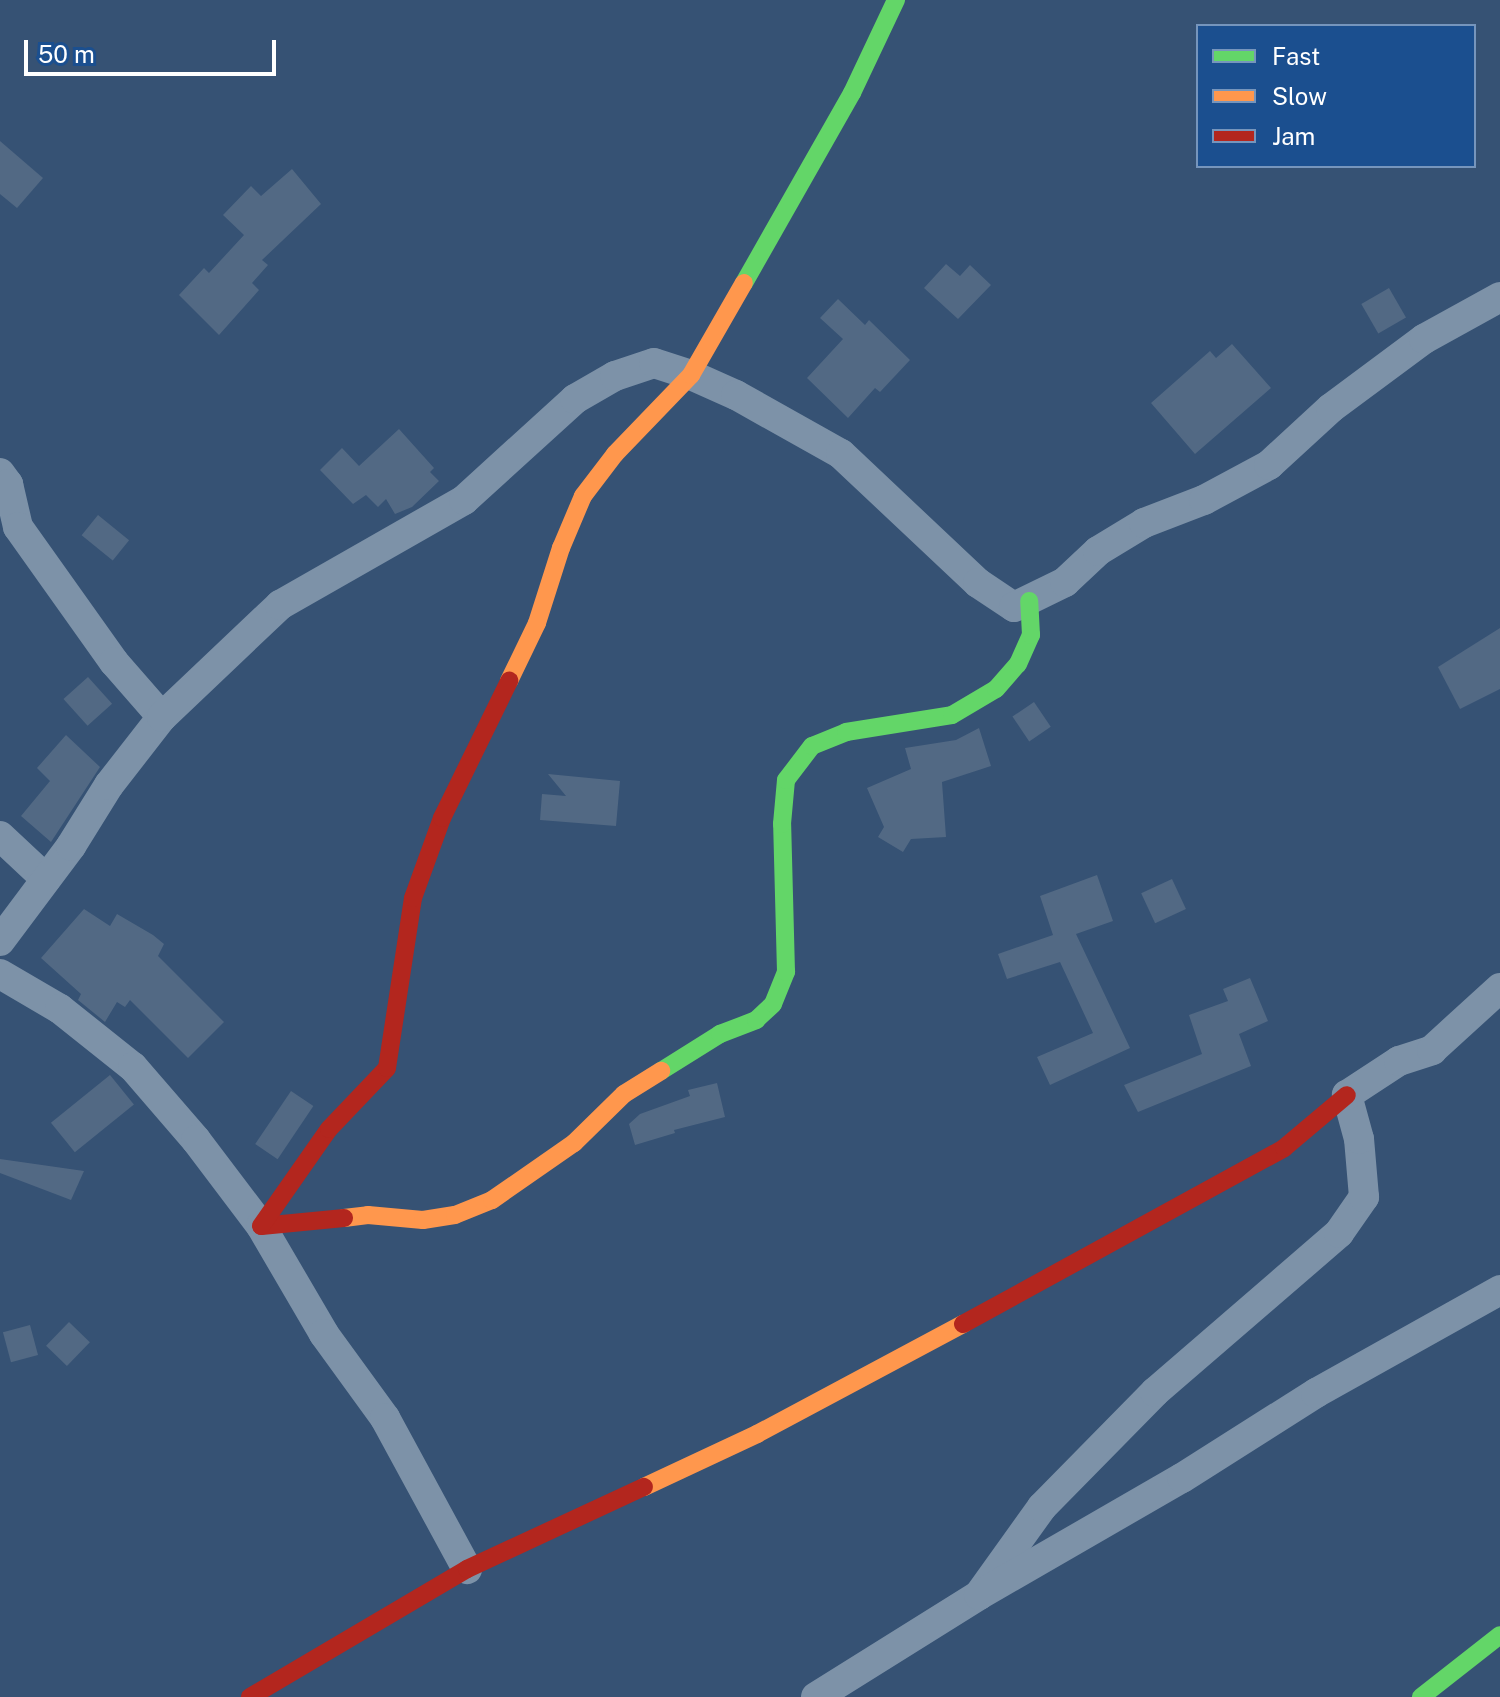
<!DOCTYPE html>
<style>
body{margin:0}
#map{position:relative;width:1500px;height:1697px;overflow:hidden;background:#365274;font-family:"Public Sans",sans-serif}
div>[style]{position:absolute}
.building>*{inset:0;background:#526984;transform-origin:0 0}
.street>*{height:30px;margin:-15px;padding:0 15px;transform-origin:15px;border-radius:15px;background:#7d92a8}
.fast>*{height:18px;margin:-9px;padding:0 9px;transform-origin:9px;border-radius:9px;background:#63d668}
.slow>*{height:18px;margin:-9px;padding:0 9px;transform-origin:9px;border-radius:9px;background:#ff974d}
.jam>*{height:18px;margin:-9px;padding:0 9px;transform-origin:9px;border-radius:9px;background:#b3261e}
span{translate:-50% -50%;white-space:nowrap;text-align:center;line-height:1.15;-webkit-text-stroke:8px #1b4f8f;paint-order:stroke}
.legend{position:absolute;left:1196px;top:24px;width:280px;height:144px;box-sizing:border-box;background:#1b4f8f;border:2px solid #7695bc;margin:0;padding:10px 14px;list-style:none;font-size:24px;color:#fff}
.legend li{display:flex;align-items:center;gap:16px;height:40px}
.legend b{width:40px;border:2px solid #7695bc}
.scale{position:absolute;left:24px;top:40px;width:252px;height:36px;box-sizing:border-box;border:4px solid #fff;border-top:0;padding-left:10px;font-size:24px;line-height:28px;white-space:nowrap;color:#fff;-webkit-text-stroke:6px #1b4f8f;paint-order:stroke}
</style>
<div id="map">
<div class="building">
<i style="clip-path:polygon(0 141px,43px 178px,17px 208px,0 194px)"></i>
<i style="clip-path:polygon(292px 169px,321px 204px,262px 260px,268px 265px,252px 283px,259px 290px,219px 335px,179px 295px,204px 268px,209px 273px,244px 235px,223px 215px,251px 186px,261px 196px)"></i>
<i style="clip-path:polygon(946px 264px,960px 276px,970px 265px,991px 285px,958px 319px,924px 288px)"></i>
<i style="left:1389px;top:288px;width:34px;height:32px;rotate:60deg"></i>
<i style="clip-path:polygon(838px 299px,865px 325px,869px 320px,910px 360px,880px 392px,875px 388px,848px 418px,807px 378px,843px 339px,820px 318px)"></i>
<i style="clip-path:polygon(1232px 344px,1271px 388px,1195px 454px,1151px 403px,1210px 351px,1216px 358px)"></i>
<i style="clip-path:polygon(399px 429px,434px 468px,430px 472px,439px 481px,412px 507px,395px 514px,386px 499px,378px 507px,366px 495px,353px 504px,320px 470px,342px 448px,359px 466px)"></i>
<i style="left:98px;top:515px;width:40px;height:26px;rotate:39deg"></i>
<i style="clip-path:polygon(1500px 628px,1500px 689px,1460px 709px,1438px 667px)"></i>
<i style="left:88px;top:677px;width:36px;height:33px;rotate:48deg"></i>
<i style="left:1034px;top:702px;width:30px;height:26px;rotate:56deg"></i>
<i style="clip-path:polygon(979px 728px,991px 766px,942px 782px,946px 837px,911px 839px,903px 852px,878px 837px,884px 827px,867px 788px,911px 769px,905px 748px,956px 740px)"></i>
<i style="clip-path:polygon(66px 735px,100px 767px,51px 842px,21px 816px,50px 781px,37px 768px)"></i>
<i style="clip-path:polygon(548px 774px,620px 781px,616px 826px,540px 820px,542px 794px,566px 796px)"></i>
<i style="clip-path:polygon(1097px 875px,1113px 921px,1076px 934px,1130px 1048px,1050px 1085px,1037px 1057px,1093px 1033px,1060px 962px,1007px 979px,998px 954px,1053px 935px,1040px 896px)"></i>
<i style="left:1172px;top:879px;width:33px;height:34px;rotate:65deg"></i>
<i style="clip-path:polygon(84px 909px,110px 926px,117px 914px,153px 935px,164px 944px,158px 956px,224px 1022px,188px 1058px,130px 1000px,125px 1007px,117px 1002px,105px 1022px,78px 1000px,81px 994px,41px 958px)"></i>
<i style="clip-path:polygon(1250px 978px,1268px 1021px,1239px 1034px,1251px 1066px,1138px 1112px,1124px 1085px,1202px 1054px,1189px 1015px,1228px 1001px,1223px 989px)"></i>
<i style="left:110px;top:1075px;width:38px;height:76px;rotate:51deg"></i>
<i style="clip-path:polygon(717px 1083px,725px 1117px,674px 1130px,675px 1133px,635px 1145px,629px 1124px,640px 1114px,690px 1096px,688px 1090px)"></i>
<i style="left:291px;top:1091px;width:27px;height:64px;rotate:34deg"></i>
<i style="clip-path:polygon(0 1159px,84px 1171px,71px 1200px,0 1173px)"></i>
<i style="left:69px;top:1322px;width:29px;height:33px;rotate:44deg"></i>
<i style="left:30px;top:1325px;width:31px;height:28px;rotate:75deg"></i>
</div>
<div class="street">
<i style="left:0;top:473px;width:14px;rotate:54deg"></i>
<i style="left:8px;top:484px;width:44px;rotate:76.9deg"></i>
<i style="left:18px;top:527px;width:166px;rotate:54.6deg"></i>
<i style="left:114px;top:662px;width:73px;rotate:48.9deg"></i>
<i style="left:0;top:836px;width:63px;rotate:43.1deg"></i>
<i style="left:0;top:941px;width:119px;rotate:-53.2deg"></i>
<i style="left:71px;top:846px;width:72px;rotate:-58.1deg"></i>
<i style="left:109px;top:785px;width:86px;rotate:-52.1deg"></i>
<i style="left:162px;top:717px;width:163px;rotate:-43.5deg"></i>
<i style="left:280px;top:605px;width:212px;rotate:-29.7deg"></i>
<i style="left:464px;top:500px;width:150px;rotate:-42.3deg"></i>
<i style="left:575px;top:399px;width:46px;rotate:-29.9deg"></i>
<i style="left:615px;top:376px;width:41px;rotate:-18.4deg"></i>
<i style="left:654px;top:363px;width:39px;rotate:18deg"></i>
<i style="left:691px;top:375px;width:49px;rotate:24deg"></i>
<i style="left:736px;top:395px;width:120px;rotate:29.3deg"></i>
<i style="left:841px;top:454px;width:188px;rotate:43.3deg"></i>
<i style="left:978px;top:583px;width:43px;rotate:33.7deg"></i>
<i style="left:1014px;top:607px;width:57px;rotate:-26.1deg"></i>
<i style="left:1065px;top:582px;width:45px;rotate:-43.2deg"></i>
<i style="left:1098px;top:551px;width:54px;rotate:-31.3deg"></i>
<i style="left:1144px;top:523px;width:64px;rotate:-21deg"></i>
<i style="left:1204px;top:500px;width:74px;rotate:-28.3deg"></i>
<i style="left:1269px;top:465px;width:84px;rotate:-42.6deg"></i>
<i style="left:1331px;top:408px;width:116px;rotate:-36.6deg"></i>
<i style="left:1424px;top:339px;width:87px;rotate:-28.9deg"></i>
<i style="left:0;top:974px;width:69px;rotate:30.3deg"></i>
<i style="left:60px;top:1009px;width:93px;rotate:38.5deg"></i>
<i style="left:133px;top:1067px;width:96px;rotate:49.2deg"></i>
<i style="left:196px;top:1140px;width:108px;rotate:52.9deg"></i>
<i style="left:261px;top:1226px;width:125px;rotate:59.7deg"></i>
<i style="left:324px;top:1334px;width:104px;rotate:54deg"></i>
<i style="left:385px;top:1418px;width:172px;rotate:61.5deg"></i>
<i style="left:979px;top:1595px;width:108px;rotate:-54.4deg"></i>
<i style="left:1042px;top:1507px;width:161px;rotate:-45.5deg"></i>
<i style="left:1155px;top:1392px;width:243px;rotate:-40.8deg"></i>
<i style="left:1339px;top:1233px;width:44px;rotate:-55.2deg"></i>
<i style="left:1364px;top:1197px;width:58px;rotate:-94.9deg"></i>
<i style="left:1359px;top:1139px;width:46px;rotate:-105.3deg"></i>
<i style="left:1347px;top:1095px;width:62px;rotate:-33.2deg"></i>
<i style="left:1399px;top:1061px;width:35px;rotate:-18deg"></i>
<i style="left:1432px;top:1050px;width:92px;rotate:-42.4deg"></i>
<i style="left:816px;top:1697px;width:192px;rotate:-32deg"></i>
<i style="left:979px;top:1595px;width:234px;rotate:-30deg"></i>
<i style="left:1182px;top:1478px;width:159px;rotate:-32.4deg"></i>
<i style="left:1316px;top:1393px;width:211px;rotate:-29.2deg"></i>
</div>
<div class="fast">
<i style="left:744px;top:283px;width:219px;rotate:-60.4deg"></i>
<i style="left:852px;top:93px;width:103px;rotate:-64.7deg"></i>
<i style="left:661px;top:1071px;width:70px;rotate:-32.1deg"></i>
<i style="left:720px;top:1034px;width:39px;rotate:-21deg"></i>
<i style="left:756px;top:1020px;width:23px;rotate:-43deg"></i>
<i style="left:773px;top:1004px;width:35px;rotate:-68deg"></i>
<i style="left:786px;top:972px;width:148px;rotate:-91.5deg"></i>
<i style="left:782px;top:824px;width:44px;rotate:-84.8deg"></i>
<i style="left:786px;top:780px;width:43px;rotate:-52.6deg"></i>
<i style="left:812px;top:746px;width:37px;rotate:-22deg"></i>
<i style="left:846px;top:732px;width:107px;rotate:-9.1deg"></i>
<i style="left:952px;top:715px;width:51px;rotate:-30.6deg"></i>
<i style="left:996px;top:689px;width:33px;rotate:-49deg"></i>
<i style="left:1018px;top:664px;width:32px;rotate:-66deg"></i>
<i style="left:1031px;top:635px;width:34px;rotate:-93deg"></i>
<i style="left:1421px;top:1697px;width:100px;rotate:-38.1deg"></i>
</div>
<div class="slow">
<i style="left:509px;top:681px;width:64px;rotate:-64.2deg"></i>
<i style="left:537px;top:623px;width:79px;rotate:-72.3deg"></i>
<i style="left:561px;top:548px;width:56px;rotate:-67.1deg"></i>
<i style="left:583px;top:496px;width:53px;rotate:-52.7deg"></i>
<i style="left:615px;top:454px;width:110px;rotate:-46.1deg"></i>
<i style="left:691px;top:375px;width:106px;rotate:-60.1deg"></i>
<i style="left:344px;top:1218px;width:24px;rotate:-7deg"></i>
<i style="left:368px;top:1215px;width:55px;rotate:5.2deg"></i>
<i style="left:423px;top:1220px;width:32px;rotate:-9deg"></i>
<i style="left:455px;top:1215px;width:40px;rotate:-22deg"></i>
<i style="left:492px;top:1200px;width:100px;rotate:-34.8deg"></i>
<i style="left:574px;top:1143px;width:70px;rotate:-44.4deg"></i>
<i style="left:624px;top:1094px;width:44px;rotate:-31.9deg"></i>
<i style="left:644px;top:1487px;width:125px;rotate:-25.1deg"></i>
<i style="left:757px;top:1434px;width:234px;rotate:-28.1deg"></i>
</div>
<div class="jam">
<i style="left:344px;top:1218px;width:83px;rotate:174.5deg"></i>
<i style="left:261px;top:1226px;width:118px;rotate:-55deg"></i>
<i style="left:329px;top:1129px;width:84px;rotate:-46.4deg"></i>
<i style="left:387px;top:1068px;width:172px;rotate:-81.3deg"></i>
<i style="left:413px;top:898px;width:85px;rotate:-70.1deg"></i>
<i style="left:442px;top:818px;width:153px;rotate:-63.9deg"></i>
<i style="left:963px;top:1324px;width:366px;rotate:-28.7deg"></i>
<i style="left:1284px;top:1148px;width:82px;rotate:-40.1deg"></i>
<i style="left:250px;top:1697px;width:252px;rotate:-30.5deg"></i>
<i style="left:467px;top:1569px;width:195px;rotate:-24.9deg"></i>
</div>
<ul class="legend">
<li><b style="height:10px;background:#63d668"></b>Fast</li>
<li><b style="height:10px;background:#ff974d"></b>Slow</li>
<li><b style="height:10px;background:#b3261e"></b>Jam</li>
</ul>
<div class="scale">50 m</div>
</div>
